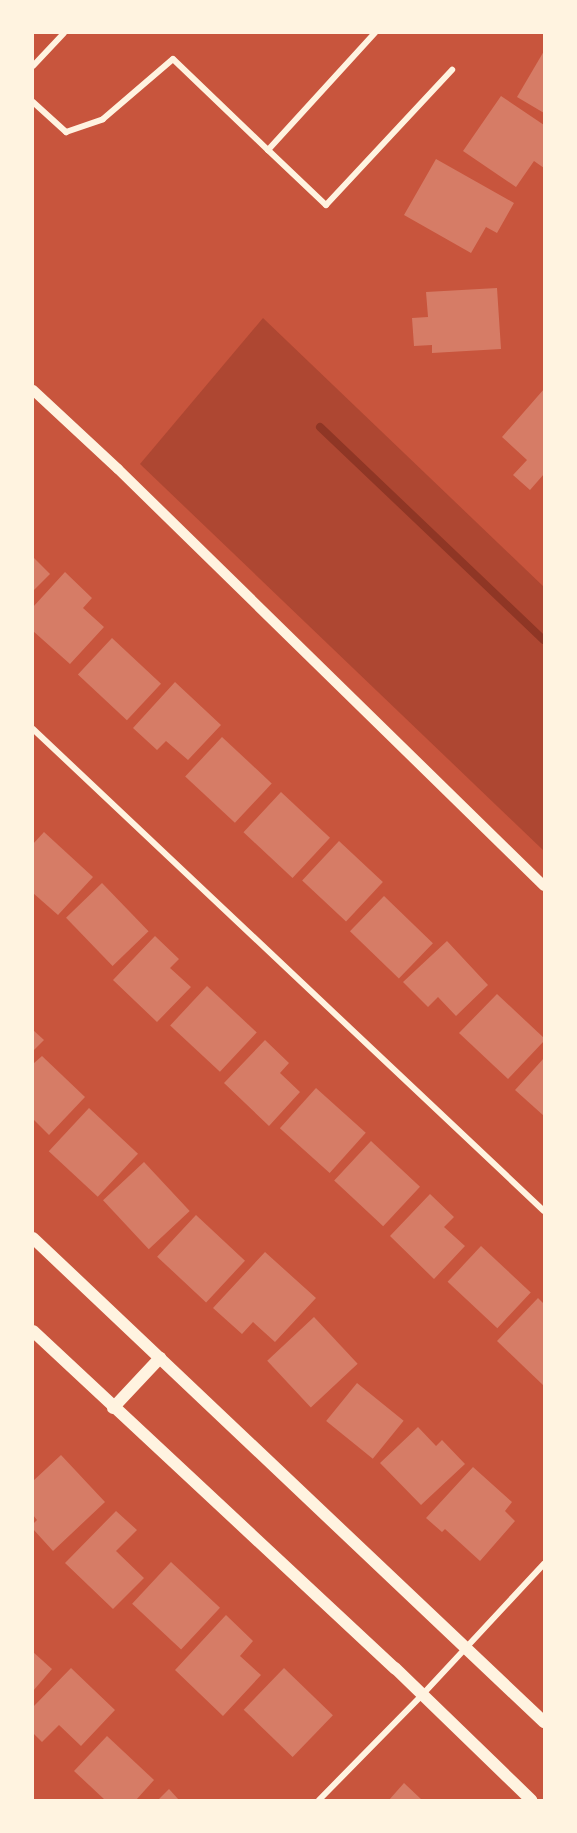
<!DOCTYPE html>
<style>
body{margin:0}
#map{position:relative;width:577px;height:1833px;overflow:hidden;background:#c8553d;font-family:Signika,sans-serif}
div>[style]{position:absolute}
.green>*{inset:0;background:#ae4732}
.stream>*{height:8px;margin:-4px;padding:0 4px;transform-origin:4px;border-radius:4px;background:#8f3625}
.building>*{inset:0;background:#d67c66;transform-origin:0 0}
.minor>*{height:6px;margin:-3px;padding:0 3px;transform-origin:3px;border-radius:3px;background:#fff3e0}
.tertiary>*{height:10px;margin:-5px;padding:0 5px;transform-origin:5px;border-radius:5px;background:#fff3e0}
.secondary>*{height:12px;margin:-6px;padding:0 6px;transform-origin:6px;border-radius:6px;background:#fff3e0}
span{translate:-50% -50%;white-space:nowrap;text-align:center;line-height:1.15;-webkit-text-stroke:6px #fff3e0;paint-order:stroke}
.frame{position:absolute;inset:0;border:34px solid #fff3e0;pointer-events:none}
</style>
<div id="map">
<div class="green">
<i style="clip-path:polygon(263px 318px,544px 587px,544px 851px,140px 464px)"></i>
</div>
<div class="stream">
<i style="left:320px;top:427px;width:309px;rotate:43.6deg"></i>
</div>
<div class="building">
<i style="clip-path:polygon(544px 51px,544px 113px,517px 97px)"></i>
<i style="clip-path:polygon(501px 96px,544px 125px,544px 168px,534px 161px,516px 187px,463px 151px)"></i>
<i style="clip-path:polygon(436px 159px,514px 203px,497px 233px,486px 227px,471px 253px,404px 215px)"></i>
<i style="clip-path:polygon(497px 288px,501px 349px,432px 353px,432px 345px,414px 346px,412px 318px,428px 317px,426px 292px)"></i>
<i style="clip-path:polygon(544px 389px,544px 474px,530px 490px,513px 475px,527px 460px,502px 437px)"></i>
<i style="clip-path:polygon(33px 557px,50px 574px,33px 591px)"></i>
<i style="clip-path:polygon(65px 572px,92px 598px,83px 608px,104px 627px,70px 664px,33px 631px,33px 607px)"></i>
<i style="left:112px;top:638px;width:67px;height:50px;rotate:43deg"></i>
<i style="clip-path:polygon(175px 682px,221px 725px,188px 760px,166px 741px,157px 750px,133px 728px)"></i>
<i style="left:222px;top:737px;width:68px;height:54px;rotate:43deg"></i>
<i style="left:281px;top:792px;width:67px;height:55px;rotate:43deg"></i>
<i style="clip-path:polygon(44px 832px,93px 877px,58px 915px,33px 893px,33px 844px)"></i>
<i style="left:339px;top:841px;width:60px;height:54px;rotate:43deg"></i>
<i style="left:102px;top:883px;width:67px;height:50px;rotate:46deg"></i>
<i style="left:384px;top:896px;width:68px;height:49px;rotate:44deg"></i>
<i style="clip-path:polygon(155px 936px,179px 959px,170px 968px,191px 987px,157px 1022px,113px 980px)"></i>
<i style="clip-path:polygon(447px 941px,488px 985px,456px 1016px,438px 997px,428px 1007px,403px 982px)"></i>
<i style="left:207px;top:986px;width:68px;height:54px;rotate:43deg"></i>
<i style="clip-path:polygon(497px 994px,544px 1038px,544px 1041px,508px 1079px,459px 1033px)"></i>
<i style="clip-path:polygon(33px 1030px,44px 1040px,33px 1051px)"></i>
<i style="clip-path:polygon(265px 1040px,289px 1063px,280px 1073px,300px 1092px,269px 1126px,224px 1083px)"></i>
<i style="clip-path:polygon(42px 1056px,85px 1097px,49px 1135px,33px 1119px,33px 1064px)"></i>
<i style="clip-path:polygon(544px 1058px,544px 1116px,515px 1090px)"></i>
<i style="left:316px;top:1088px;width:67px;height:54px;rotate:42deg"></i>
<i style="left:89px;top:1108px;width:67px;height:59px;rotate:43deg"></i>
<i style="left:371px;top:1141px;width:67px;height:54px;rotate:43deg"></i>
<i style="left:144px;top:1162px;width:67px;height:56px;rotate:47deg"></i>
<i style="clip-path:polygon(430px 1194px,454px 1217px,444px 1227px,465px 1246px,434px 1279px,390px 1236px)"></i>
<i style="left:196px;top:1215px;width:67px;height:57px;rotate:43deg"></i>
<i style="left:481px;top:1246px;width:68px;height:49px;rotate:43deg"></i>
<i style="clip-path:polygon(265px 1252px,316px 1298px,275px 1342px,253px 1322px,242px 1334px,213px 1308px)"></i>
<i style="clip-path:polygon(538px 1298px,544px 1304px,544px 1386px,497px 1341px)"></i>
<i style="left:314px;top:1317px;width:64px;height:64px;rotate:47deg"></i>
<i style="left:357px;top:1383px;width:60px;height:49px;rotate:39deg"></i>
<i style="clip-path:polygon(418px 1427px,436px 1446px,442px 1440px,465px 1464px,421px 1505px,380px 1463px)"></i>
<i style="clip-path:polygon(61px 1455px,105px 1502px,53px 1551px,33px 1529px,33px 1524px,37px 1520px,33px 1515px,33px 1481px)"></i>
<i style="clip-path:polygon(473px 1467px,512px 1502px,505px 1511px,515px 1521px,480px 1561px,445px 1529px,442px 1532px,426px 1518px)"></i>
<i style="clip-path:polygon(116px 1511px,137px 1530px,116px 1551px,144px 1578px,113px 1609px,65px 1563px)"></i>
<i style="left:171px;top:1562px;width:67px;height:57px;rotate:43deg"></i>
<i style="clip-path:polygon(226px 1615px,253px 1641px,240px 1656px,261px 1675px,223px 1716px,175px 1670px)"></i>
<i style="clip-path:polygon(33px 1652px,52px 1669px,33px 1691px)"></i>
<i style="clip-path:polygon(71px 1668px,115px 1710px,81px 1746px,59px 1725px,42px 1742px,33px 1733px,33px 1707px)"></i>
<i style="left:284px;top:1668px;width:68px;height:58px;rotate:44deg"></i>
<i style="clip-path:polygon(107px 1736px,154px 1780px,136px 1800px,105px 1800px,74px 1771px)"></i>
<i style="clip-path:polygon(404px 1783px,422px 1800px,389px 1800px)"></i>
<i style="clip-path:polygon(169px 1789px,179px 1800px,158px 1800px)"></i>
</div>
<div class="minor">
<i style="left:33px;top:66px;width:45px;rotate:-46.8deg"></i>
<i style="left:33px;top:102px;width:45px;rotate:42.3deg"></i>
<i style="left:66px;top:132px;width:39px;rotate:-19deg"></i>
<i style="left:103px;top:119px;width:92px;rotate:-40.6deg"></i>
<i style="left:173px;top:59px;width:132px;rotate:43.8deg"></i>
<i style="left:268px;top:150px;width:159px;rotate:-47.6deg"></i>
<i style="left:268px;top:150px;width:80px;rotate:43.5deg"></i>
<i style="left:326px;top:205px;width:185px;rotate:-47deg"></i>
<i style="left:33px;top:729px;width:702px;rotate:43.33deg"></i>
<i style="left:319px;top:1800px;width:148px;rotate:-45.5deg"></i>
<i style="left:423px;top:1694px;width:178px;rotate:-47.1deg"></i>
</div>
<div class="tertiary">
<i style="left:33px;top:390px;width:116px;rotate:42.9deg"></i>
<i style="left:118px;top:469px;width:596px;rotate:44.39deg"></i>
</div>
<div class="secondary">
<i style="left:33px;top:1238px;width:704px;rotate:43.45deg"></i>
<i style="left:33px;top:1331px;width:495px;rotate:43deg"></i>
<i style="left:395px;top:1668px;width:190px;rotate:44.1deg"></i>
<i style="left:113px;top:1408px;width:69px;rotate:-46.8deg"></i>
</div>
<div class="frame"></div>
</div>
